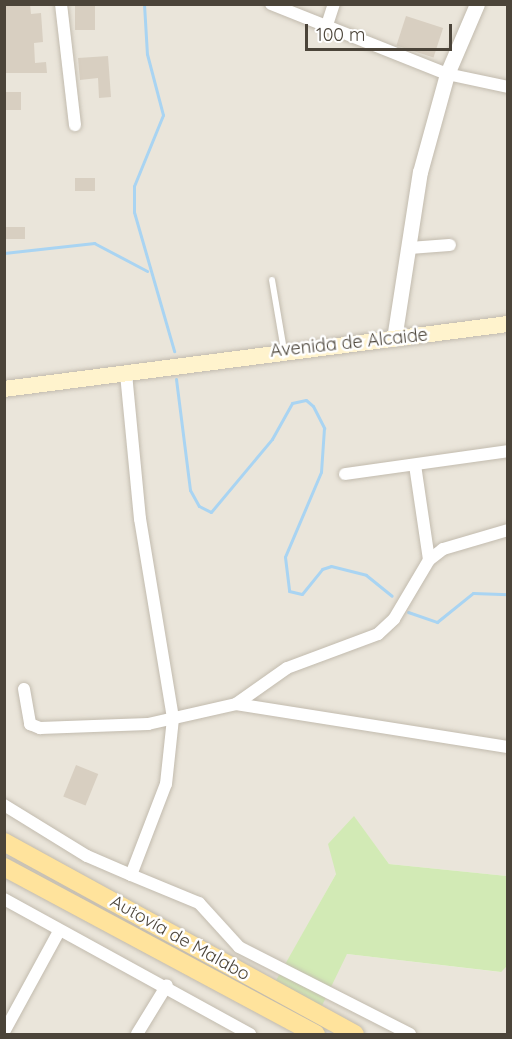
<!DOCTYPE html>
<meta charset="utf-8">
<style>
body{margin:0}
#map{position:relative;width:512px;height:1039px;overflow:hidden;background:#f6f3ec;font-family:Quicksand,sans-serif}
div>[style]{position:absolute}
.residential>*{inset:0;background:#eae5da}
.green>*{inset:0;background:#d2eab5}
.stream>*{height:3px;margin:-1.5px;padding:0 1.5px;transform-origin:1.5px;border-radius:1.5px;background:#a9d4f2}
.building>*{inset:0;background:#d8cfc1;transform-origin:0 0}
.roads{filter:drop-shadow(0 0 2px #c2bbae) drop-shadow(0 0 2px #c2bbae)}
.service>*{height:6px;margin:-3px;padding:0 3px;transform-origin:3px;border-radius:3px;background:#fff}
.minor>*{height:12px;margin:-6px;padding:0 6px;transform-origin:6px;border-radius:6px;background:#fff}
.tertiary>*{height:15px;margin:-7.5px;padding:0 7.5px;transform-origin:7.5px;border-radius:7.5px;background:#fff}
.secondary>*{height:16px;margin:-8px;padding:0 8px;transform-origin:8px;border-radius:8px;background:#fff3cd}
.primary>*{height:18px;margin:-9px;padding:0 9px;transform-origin:9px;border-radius:9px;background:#ffe39c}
span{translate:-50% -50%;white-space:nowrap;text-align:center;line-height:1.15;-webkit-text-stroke:5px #fff;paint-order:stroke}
.street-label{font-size:18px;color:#4b4439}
.frame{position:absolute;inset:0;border:6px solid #4b4439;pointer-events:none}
.scale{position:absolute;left:305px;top:24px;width:147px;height:27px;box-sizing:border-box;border:3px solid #4b4439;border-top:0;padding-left:8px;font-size:18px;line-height:21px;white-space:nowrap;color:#4b4439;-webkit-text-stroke:4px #fff;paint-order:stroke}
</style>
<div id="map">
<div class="residential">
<i style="clip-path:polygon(5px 5px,507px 5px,507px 876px,389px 864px,354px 817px,336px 874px,271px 991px,347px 954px,500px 972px,507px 966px,507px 1034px,5px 1034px)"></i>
</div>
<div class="green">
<i style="clip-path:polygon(354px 816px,389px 864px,507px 876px,507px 966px,501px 972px,347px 954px,316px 1018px,270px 991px,336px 874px,328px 844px)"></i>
</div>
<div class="stream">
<i style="left:144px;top:4px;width:50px;rotate:86.6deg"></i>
<i style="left:147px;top:54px;width:63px;rotate:75.3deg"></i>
<i style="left:163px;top:115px;width:77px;rotate:112.2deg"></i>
<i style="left:134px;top:186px;width:26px;rotate:90deg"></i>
<i style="left:134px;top:212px;width:145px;rotate:73.9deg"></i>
<i style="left:4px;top:253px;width:91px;rotate:-6.3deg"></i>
<i style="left:94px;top:243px;width:60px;rotate:27.8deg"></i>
<i style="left:176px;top:379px;width:112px;rotate:82.8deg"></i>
<i style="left:190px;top:490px;width:18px;rotate:61deg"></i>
<i style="left:199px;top:506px;width:13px;rotate:27deg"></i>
<i style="left:211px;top:512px;width:95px;rotate:-50.1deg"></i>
<i style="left:272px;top:439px;width:41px;rotate:-60.9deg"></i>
<i style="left:292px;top:403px;width:14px;rotate:-12deg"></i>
<i style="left:306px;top:400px;width:9px;rotate:41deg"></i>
<i style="left:313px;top:406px;width:25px;rotate:63deg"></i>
<i style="left:324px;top:428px;width:44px;rotate:93.9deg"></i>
<i style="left:321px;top:472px;width:92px;rotate:113deg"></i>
<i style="left:285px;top:557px;width:34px;rotate:83deg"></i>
<i style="left:289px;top:591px;width:13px;rotate:13deg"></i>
<i style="left:302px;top:594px;width:32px;rotate:-51deg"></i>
<i style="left:322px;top:569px;width:9px;rotate:-18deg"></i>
<i style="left:331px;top:566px;width:36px;rotate:14deg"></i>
<i style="left:366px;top:575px;width:33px;rotate:39deg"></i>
<i style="left:408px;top:612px;width:31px;rotate:19deg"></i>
<i style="left:437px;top:622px;width:46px;rotate:-38.9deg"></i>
<i style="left:473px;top:593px;width:35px;rotate:2deg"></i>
</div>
<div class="building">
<i style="clip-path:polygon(30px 4px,31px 14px,41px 13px,42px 27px,43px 42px,34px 43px,35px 63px,46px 62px,47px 73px,4px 73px,4px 6px)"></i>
<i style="left:75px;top:4px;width:20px;height:26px"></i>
<i style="left:406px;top:16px;width:39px;height:31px;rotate:18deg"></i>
<i style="clip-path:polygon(108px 56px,111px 97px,99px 98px,98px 78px,80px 80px,78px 58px)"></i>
<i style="left:5px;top:92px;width:16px;height:18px"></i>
<i style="left:95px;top:178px;width:13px;height:20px;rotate:90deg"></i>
<i style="left:4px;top:227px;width:21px;height:12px"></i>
<i style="left:76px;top:765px;width:24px;height:34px;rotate:22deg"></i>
</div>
<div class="roads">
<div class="service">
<i style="left:272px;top:280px;width:71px;rotate:80.3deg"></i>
</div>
<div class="minor">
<i style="left:61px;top:4px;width:122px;rotate:83.4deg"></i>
<i style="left:271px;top:4px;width:189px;rotate:21.7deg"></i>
<i style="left:447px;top:74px;width:62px;rotate:12deg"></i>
<i style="left:327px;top:25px;width:22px;rotate:-72deg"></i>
<i style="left:409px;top:248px;width:41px;rotate:-4.2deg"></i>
<i style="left:415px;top:465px;width:96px;rotate:81.6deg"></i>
<i style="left:345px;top:474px;width:165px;rotate:-8deg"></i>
<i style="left:24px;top:689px;width:36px;rotate:80deg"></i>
<i style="left:30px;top:724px;width:11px;rotate:22deg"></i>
<i style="left:40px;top:728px;width:108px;rotate:-2.1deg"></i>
<i style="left:148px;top:724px;width:90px;rotate:-12.8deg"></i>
<i style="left:236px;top:704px;width:62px;rotate:-35.2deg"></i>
<i style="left:287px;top:668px;width:97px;rotate:-20.5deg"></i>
<i style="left:378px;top:634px;width:22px;rotate:-43deg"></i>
<i style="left:394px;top:619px;width:69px;rotate:-59.3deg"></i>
<i style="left:429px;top:560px;width:18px;rotate:-38deg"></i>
<i style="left:443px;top:549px;width:68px;rotate:-16.3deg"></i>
<i style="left:236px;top:704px;width:275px;rotate:9deg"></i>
<i style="left:4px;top:805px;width:97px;rotate:31.6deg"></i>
<i style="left:87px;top:856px;width:48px;rotate:23.4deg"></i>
<i style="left:131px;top:875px;width:97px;rotate:-69deg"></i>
<i style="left:166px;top:784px;width:66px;rotate:-83.9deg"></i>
<i style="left:173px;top:718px;width:202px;rotate:-99.4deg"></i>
<i style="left:140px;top:519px;width:146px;rotate:-95.5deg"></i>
<i style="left:131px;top:875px;width:74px;rotate:22.4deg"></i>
<i style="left:199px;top:903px;width:59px;rotate:47.7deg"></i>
<i style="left:239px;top:947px;width:192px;rotate:27deg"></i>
<i style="left:4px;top:899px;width:281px;rotate:28.8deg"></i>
<i style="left:4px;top:1032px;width:115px;rotate:-61.4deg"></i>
<i style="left:137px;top:1034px;width:57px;rotate:-58.5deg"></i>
</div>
<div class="tertiary">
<i style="left:394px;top:339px;width:169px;rotate:-81.2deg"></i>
<i style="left:420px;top:172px;width:102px;rotate:-74.6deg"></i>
<i style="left:447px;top:74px;width:76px;rotate:-66.8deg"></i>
</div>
<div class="secondary">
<i style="left:4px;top:389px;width:508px;rotate:-7.35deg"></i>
</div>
<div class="primary">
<i style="left:4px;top:842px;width:400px;rotate:28.7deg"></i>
<i style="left:4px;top:867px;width:354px;rotate:28.2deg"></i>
</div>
</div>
<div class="street-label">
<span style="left:349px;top:343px;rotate:-6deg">Avenida de Alcaide</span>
<span style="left:180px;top:938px;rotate:29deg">Autovía de Malabo</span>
</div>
<div class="frame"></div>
<div class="scale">100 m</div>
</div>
